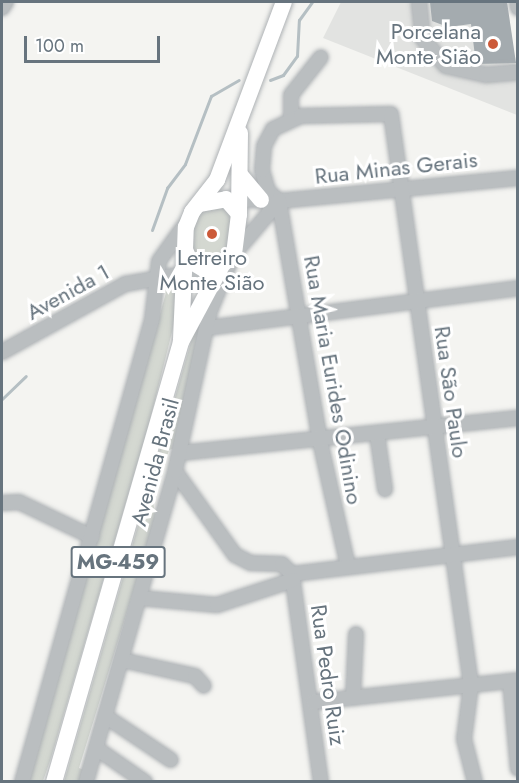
<!DOCTYPE html>
<meta charset="utf-8">
<style>
body{margin:0}
#map{position:relative;width:519px;height:783px;overflow:hidden;background:#f4f4f1;font-family:Jost,sans-serif}
div>[style]{position:absolute}
.built>*{inset:0;background:#e2e3e1}
.green>*{inset:0;background:#d4d8d1}
.stream>*{height:3px;margin:-1.5px;padding:0 1.5px;transform-origin:1.5px;border-radius:1.5px;background:#b5bfc3}
.building>*{inset:0;background:#a4abaf}
.roads{filter:drop-shadow(0 0 2px #aeb2b5) drop-shadow(0 0 2px #aeb2b5)}
.minor>*{height:14px;margin:-7px;padding:0 7px;transform-origin:7px;border-radius:7px;background:#babec0}
.major>*{height:16px;margin:-8px;padding:0 8px;transform-origin:8px;border-radius:8px;background:#fff}
.dots>*{width:16px;height:16px;translate:-50% -50%;box-sizing:border-box;border:3px solid #fff;border-radius:50%}
span{translate:-50% -50%;white-space:nowrap;text-align:center;line-height:1.15;-webkit-text-stroke:6px #fff;paint-order:stroke}
.shield-label span{padding:2px 4px;background:#fff;border:2px solid;border-radius:4px;-webkit-text-stroke-width:0}
.shield-label{font-size:21px;color:#67747e;font-weight:700}
.poi-label{font-size:22px;color:#67747e}
.right{translate:-100% -50%;text-align:right}
.street-label{font-size:22px;color:#67747e}
.frame{position:absolute;inset:0;border:3px solid #67747e;pointer-events:none}
.scale{position:absolute;left:24px;top:36px;width:136px;height:27px;box-sizing:border-box;border:3px solid #67747e;border-top:0;padding-left:8px;font-size:18px;line-height:21px;white-space:nowrap;color:#67747e;-webkit-text-stroke:4px #fff;paint-order:stroke}
</style>
<div id="map">
<div class="built">
<i style="clip-path:polygon(341px 2px,507px 2px,517px 75px,517px 115px,323px 38px)"></i>
</div>
<div class="green">
<i style="clip-path:polygon(219px 203px,233px 217px,230px 248px,212px 264px,195px 258px,190px 235px,197px 214px)"></i>
<i style="clip-path:polygon(169px 282px,177px 285px,175px 320px,150px 420px,51px 758px,43px 781px,29px 782px)"></i>
<i style="clip-path:polygon(206px 306px,175px 448px,169px 450px,153px 502px,156px 518px,79px 768px,87px 771px,83px 781px,64px 782px,193px 335px)"></i>
</div>
<div class="stream">
<i style="left:270px;top:80px;width:14px;rotate:-21deg"></i>
<i style="left:283px;top:75px;width:24px;rotate:-54deg"></i>
<i style="left:297px;top:56px;width:36px;rotate:-87deg"></i>
<i style="left:299px;top:20px;width:22px;rotate:-54deg"></i>
<i style="left:152px;top:230px;width:45px;rotate:-70.3deg"></i>
<i style="left:167px;top:188px;width:30px;rotate:-53deg"></i>
<i style="left:185px;top:164px;width:73px;rotate:-69.1deg"></i>
<i style="left:211px;top:96px;width:32px;rotate:-30deg"></i>
<i style="left:2px;top:399px;width:33px;rotate:-44deg"></i>
</div>
<div class="building">
<i style="clip-path:polygon(430px 2px,507px 2px,516px 63px,476px 64px,471px 24px,448px 27px,432px 21px)"></i>
</div>
<div class="roads">
<div class="minor">
<i style="left:419px;top:2px;width:37px;rotate:84deg"></i>
<i style="left:423px;top:39px;width:35px;rotate:50deg"></i>
<i style="left:446px;top:66px;width:41px;rotate:12.7deg"></i>
<i style="left:486px;top:75px;width:32px;rotate:-5deg"></i>
<i style="left:517px;top:2px;width:6px;rotate:81deg"></i>
<i style="left:2px;top:8px;width:7px;rotate:-56deg"></i>
<i style="left:291px;top:118px;width:23px;rotate:-90deg"></i>
<i style="left:291px;top:95px;width:48px;rotate:-51.7deg"></i>
<i style="left:230px;top:199px;width:49px;rotate:2.3deg"></i>
<i style="left:279px;top:201px;width:240px;rotate:-5.5deg"></i>
<i style="left:279px;top:201px;width:15px;rotate:-138deg"></i>
<i style="left:268px;top:191px;width:22px;rotate:-106deg"></i>
<i style="left:262px;top:170px;width:24px;rotate:-85deg"></i>
<i style="left:264px;top:146px;width:19px;rotate:-62deg"></i>
<i style="left:273px;top:129px;width:31px;rotate:-25deg"></i>
<i style="left:301px;top:116px;width:90px;rotate:-1.3deg"></i>
<i style="left:391px;top:114px;width:577px;rotate:82.02deg"></i>
<i style="left:471px;top:685px;width:54px;rotate:97.4deg"></i>
<i style="left:464px;top:739px;width:44px;rotate:75.7deg"></i>
<i style="left:279px;top:201px;width:243px;rotate:80.3deg"></i>
<i style="left:320px;top:441px;width:128px;rotate:77.4deg"></i>
<i style="left:234px;top:254px;width:70px;rotate:-49.7deg"></i>
<i style="left:207px;top:328px;width:314px;rotate:-7.3deg"></i>
<i style="left:2px;top:352px;width:141px;rotate:-28.9deg"></i>
<i style="left:125px;top:284px;width:81px;rotate:-9.9deg"></i>
<i style="left:377px;top:434px;width:56px;rotate:81.7deg"></i>
<i style="left:180px;top:453px;width:340px;rotate:-5.9deg"></i>
<i style="left:175px;top:471px;width:103px;rotate:54.5deg"></i>
<i style="left:235px;top:555px;width:18px;rotate:27deg"></i>
<i style="left:251px;top:563px;width:31px;rotate:2deg"></i>
<i style="left:282px;top:564px;width:14px;rotate:45deg"></i>
<i style="left:292px;top:574px;width:210px;rotate:82.1deg"></i>
<i style="left:2px;top:503px;width:17px;rotate:-3deg"></i>
<i style="left:19px;top:502px;width:81px;rotate:25.6deg"></i>
<i style="left:292px;top:574px;width:228px;rotate:-6.8deg"></i>
<i style="left:140px;top:598px;width:77px;rotate:5.2deg"></i>
<i style="left:217px;top:605px;width:80px;rotate:-18.2deg"></i>
<i style="left:122px;top:660px;width:75px;rotate:12.4deg"></i>
<i style="left:195px;top:676px;width:13px;rotate:48deg"></i>
<i style="left:510px;top:681px;width:88px;rotate:84.8deg"></i>
<i style="left:353px;top:698px;width:64px;rotate:-87.3deg"></i>
<i style="left:313px;top:702px;width:206px;rotate:-6.1deg"></i>
<i style="left:105px;top:716px;width:79px;rotate:33.7deg"></i>
<i style="left:96px;top:748px;width:60px;rotate:34.8deg"></i>
<i style="left:22px;top:782px;width:481px;rotate:-74.3deg"></i>
<i style="left:152px;top:319px;width:58px;rotate:-83.1deg"></i>
<i style="left:159px;top:261px;width:52px;rotate:-54.5deg"></i>
<i style="left:86px;top:782px;width:323px;rotate:-74deg"></i>
<i style="left:175px;top:471px;width:164px;rotate:-77.7deg"></i>
<i style="left:210px;top:311px;width:58px;rotate:-67.8deg"></i>
</div>
<div class="major">
<i style="left:241px;top:176px;width:31px;rotate:50deg"></i>
<i style="left:199px;top:204px;width:27px;rotate:-10deg"></i>
<i style="left:226px;top:199px;width:20px;rotate:49deg"></i>
<i style="left:239px;top:214px;width:40px;rotate:97.1deg"></i>
<i style="left:234px;top:254px;width:22px;rotate:137deg"></i>
<i style="left:218px;top:269px;width:13px;rotate:176deg"></i>
<i style="left:205px;top:270px;width:17px;rotate:-149deg"></i>
<i style="left:190px;top:261px;width:12px;rotate:-114deg"></i>
<i style="left:185px;top:250px;width:23px;rotate:-88deg"></i>
<i style="left:186px;top:227px;width:16px;rotate:-68deg"></i>
<i style="left:192px;top:212px;width:41px;rotate:-52deg"></i>
<i style="left:217px;top:180px;width:190px;rotate:-69.4deg"></i>
<i style="left:239px;top:214px;width:81px;rotate:-89.3deg"></i>
<i style="left:181px;top:339px;width:88px;rotate:-87.4deg"></i>
<i style="left:54px;top:782px;width:458px;rotate:-73.9deg"></i>
<i style="left:181px;top:342px;width:85px;rotate:-61.9deg"></i>
</div>
</div>
<div class="dots">
<i style="left:493px;top:44px;background:#cc5a39"></i>
<i style="left:212px;top:234px;background:#cc5a39"></i>
</div>
<div class="shield-label">
<span style="left:118px;top:562px">MG-459</span>
</div>
<div class="poi-label">
<span class="right" style="left:481px;top:44px">Porcelana<br>Monte Sião</span>
<span style="left:212px;top:270px">Letreiro<br>Monte Sião</span>
</div>
<div class="street-label">
<span style="left:396px;top:168px;rotate:-6deg">Rua Minas Gerais</span>
<span style="left:68px;top:292px;rotate:-29deg">Avenida 1</span>
<span style="left:333px;top:380px;rotate:80deg">Rua Maria Eurides Odinino</span>
<span style="left:451px;top:392px;rotate:82deg">Rua São Paulo</span>
<span style="left:155px;top:462px;rotate:-75deg">Avenida Brasil</span>
<span style="left:328px;top:675px;rotate:82deg">Rua Pedro Ruiz</span>
</div>
<div class="frame"></div>
<div class="scale">100 m</div>
</div>
